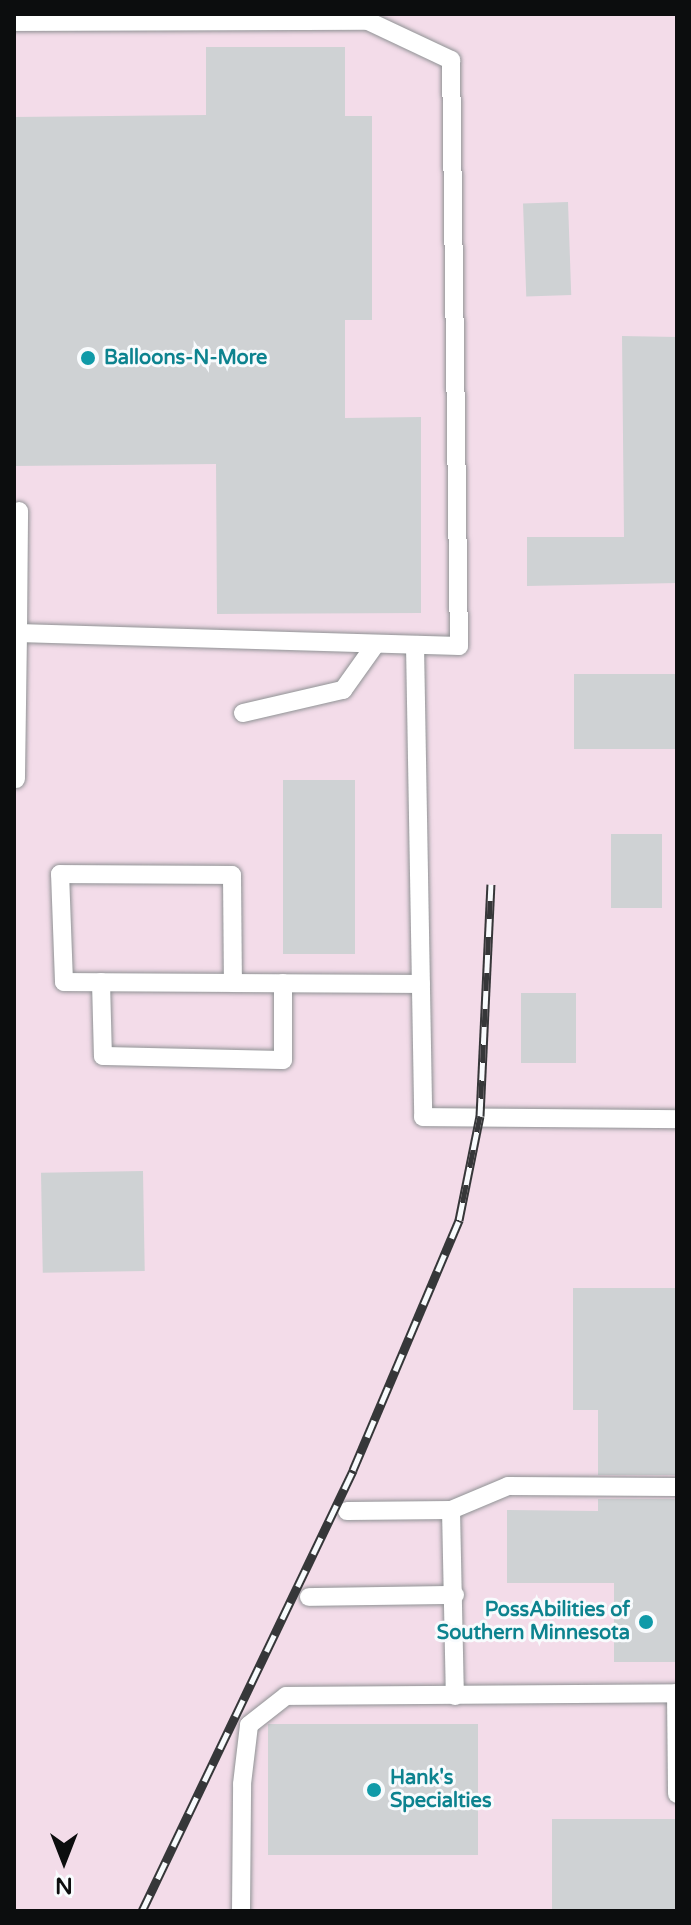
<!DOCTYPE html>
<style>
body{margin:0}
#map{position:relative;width:691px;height:1925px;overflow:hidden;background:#ebeef0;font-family:"Varela Round",sans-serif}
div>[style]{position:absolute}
.industrial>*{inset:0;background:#f3dce9;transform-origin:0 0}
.building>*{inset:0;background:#cfd2d4;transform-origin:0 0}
.roads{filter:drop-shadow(0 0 2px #8f9294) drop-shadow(0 0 2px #8f9294)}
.lane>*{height:18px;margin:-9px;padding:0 9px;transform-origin:9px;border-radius:9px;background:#fff}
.rail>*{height:9px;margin-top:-4.5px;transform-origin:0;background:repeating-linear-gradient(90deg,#f8fbfd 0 18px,#363739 0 36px);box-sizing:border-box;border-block:2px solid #363739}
.dots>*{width:22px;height:22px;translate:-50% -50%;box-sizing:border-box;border:4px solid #f8fbfd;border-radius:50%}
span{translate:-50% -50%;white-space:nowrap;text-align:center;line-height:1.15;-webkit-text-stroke:6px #f8fbfd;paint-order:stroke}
.culture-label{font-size:20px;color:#0d838f;font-weight:700}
.left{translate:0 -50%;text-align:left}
.right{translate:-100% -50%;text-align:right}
.frame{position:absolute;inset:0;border:16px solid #0c0d0e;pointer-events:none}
.north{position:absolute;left:24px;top:1821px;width:80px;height:80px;-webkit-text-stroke:6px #f8fbfd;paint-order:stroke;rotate:180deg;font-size:22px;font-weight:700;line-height:32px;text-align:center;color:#0c0d0e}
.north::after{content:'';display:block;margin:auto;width:28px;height:36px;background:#0c0d0e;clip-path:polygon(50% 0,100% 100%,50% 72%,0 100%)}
</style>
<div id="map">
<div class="industrial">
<i style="left:14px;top:14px;width:663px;height:1897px"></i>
</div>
<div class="building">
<i style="clip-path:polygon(206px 47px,345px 47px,345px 116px,372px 116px,372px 320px,345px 320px,345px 418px,421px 417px,421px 613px,217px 614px,216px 464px,14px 466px,14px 117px,206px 115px)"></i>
<i style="left:568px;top:202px;width:93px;height:45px;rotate:88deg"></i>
<i style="clip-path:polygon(622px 336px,677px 337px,677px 583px,527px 586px,527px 537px,624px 537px)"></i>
<i style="left:574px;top:674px;width:103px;height:75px"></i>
<i style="left:283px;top:780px;width:72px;height:174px"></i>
<i style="left:611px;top:834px;width:51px;height:74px"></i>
<i style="left:521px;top:993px;width:55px;height:70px"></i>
<i style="left:143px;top:1171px;width:100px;height:102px;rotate:89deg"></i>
<i style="clip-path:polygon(573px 1288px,677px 1288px,677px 1475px,598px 1475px,598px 1410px,573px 1410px)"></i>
<i style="clip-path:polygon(598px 1499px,677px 1499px,677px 1662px,614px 1662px,614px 1583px,507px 1583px,507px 1510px,598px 1511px)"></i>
<i style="left:478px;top:1724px;width:131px;height:210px;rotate:90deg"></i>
<i style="left:552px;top:1819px;width:125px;height:92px"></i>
</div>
<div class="roads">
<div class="lane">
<i style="left:14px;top:22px;width:354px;rotate:-0.2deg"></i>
<i style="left:368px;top:21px;width:92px;rotate:25.2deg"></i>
<i style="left:451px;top:60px;width:586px;rotate:89.22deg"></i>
<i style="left:459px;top:646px;width:441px;rotate:-178.3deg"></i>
<i style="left:18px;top:633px;width:146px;rotate:90.8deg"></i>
<i style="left:18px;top:633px;width:122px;rotate:-89.5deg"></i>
<i style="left:415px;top:645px;width:472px;rotate:89deg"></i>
<i style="left:423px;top:1117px;width:254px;rotate:0.5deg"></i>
<i style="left:243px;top:713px;width:103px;rotate:-13deg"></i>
<i style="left:343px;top:690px;width:55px;rotate:-54.6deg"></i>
<i style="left:60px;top:874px;width:172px;rotate:0.3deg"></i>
<i style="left:232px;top:875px;width:108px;rotate:89.5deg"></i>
<i style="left:233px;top:983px;width:169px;rotate:-179.7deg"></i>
<i style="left:64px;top:982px;width:108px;rotate:-92.1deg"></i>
<i style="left:101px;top:982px;width:74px;rotate:88.5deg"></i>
<i style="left:103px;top:1056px;width:180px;rotate:1.3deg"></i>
<i style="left:283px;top:1060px;width:77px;rotate:-90deg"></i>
<i style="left:233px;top:983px;width:188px;rotate:0.3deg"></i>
<i style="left:451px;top:1510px;width:186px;rotate:88.8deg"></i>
<i style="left:347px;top:1511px;width:104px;rotate:-0.6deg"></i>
<i style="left:451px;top:1510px;width:62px;rotate:-22.8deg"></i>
<i style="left:508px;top:1486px;width:169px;rotate:0.3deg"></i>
<i style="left:309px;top:1597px;width:146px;rotate:-0.8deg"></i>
<i style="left:676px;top:1693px;width:101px;rotate:89.4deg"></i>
<i style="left:241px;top:1911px;width:127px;rotate:-89.5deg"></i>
<i style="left:242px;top:1784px;width:59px;rotate:-83.2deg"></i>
<i style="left:249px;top:1725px;width:47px;rotate:-38.1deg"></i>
<i style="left:286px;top:1696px;width:391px;rotate:-0.4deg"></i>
</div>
</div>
<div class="rail">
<i style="left:142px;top:1911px;width:489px;rotate:-64.4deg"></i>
<i style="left:353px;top:1470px;width:272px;rotate:-67deg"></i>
<i style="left:459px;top:1220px;width:106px;rotate:-78.6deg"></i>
<i style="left:480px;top:1116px;width:232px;rotate:-87.3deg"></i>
</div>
<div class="dots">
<i style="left:88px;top:358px;background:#0f9aa8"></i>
<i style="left:646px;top:1622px;background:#0f9aa8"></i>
<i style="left:374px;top:1790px;background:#0f9aa8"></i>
</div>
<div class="culture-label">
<span class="left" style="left:104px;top:358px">Balloons-N-More</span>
<span class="right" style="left:630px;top:1622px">PossAbilities of<br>Southern Minnesota</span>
<span class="left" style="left:390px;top:1790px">Hank's<br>Specialties</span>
</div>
<div class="frame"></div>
<div class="north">N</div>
</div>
